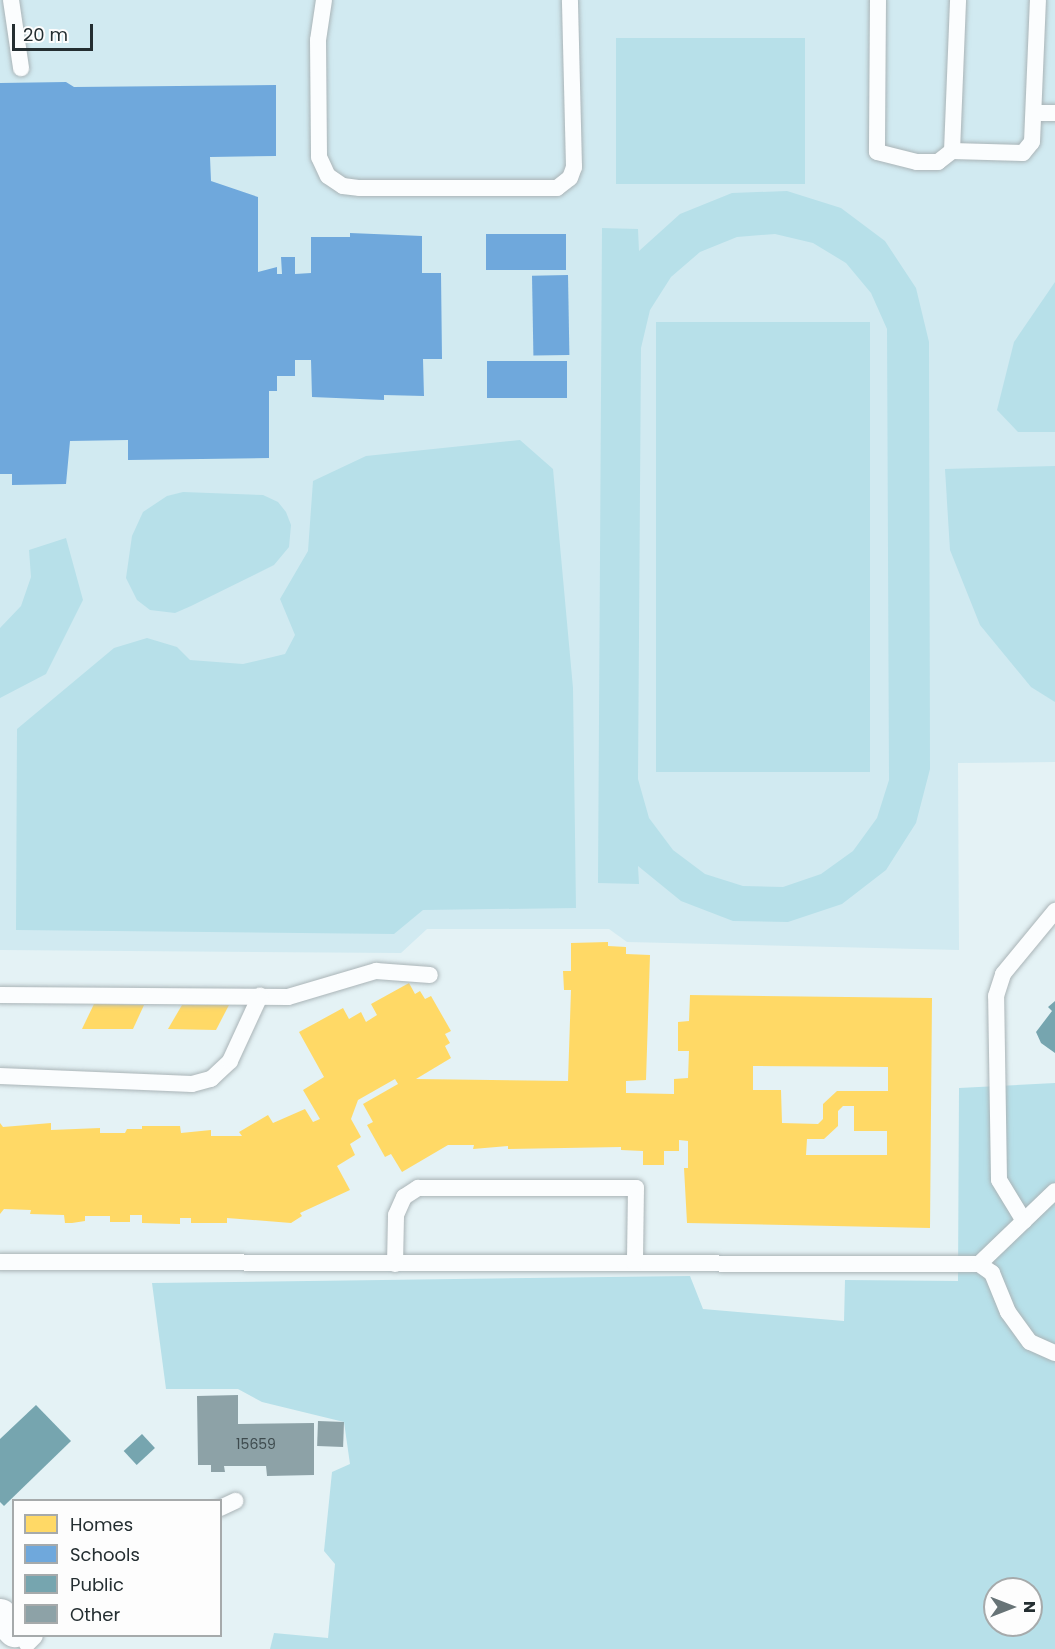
<!DOCTYPE html>
<style>
body{margin:0}
#map{position:relative;width:1055px;height:1649px;overflow:hidden;background:#e4f2f5;font-family:Poppins,sans-serif}
div>[style]{position:absolute}
.built>*{inset:0;background:#d1eaf1}
.green>*{inset:0;background:#b7e0e9;transform-origin:0 0}
.homes>*{inset:0;background:#ffd966}
.schools>*{inset:0;background:#6fa8dc;transform-origin:0 0}
.public>*{inset:0;background:#76a5af;transform-origin:0 0}
.building>*{inset:0;background:#8da2a7;transform-origin:0 0}
.roads{filter:drop-shadow(0 0 2px #aab4b7) drop-shadow(0 0 2px #aab4b7)}
.lane>*{height:16px;margin:-8px;padding:0 8px;transform-origin:8px;border-radius:8px;background:#fbfdfe}
.secondary>*{height:33px;margin:-16.5px;padding:0 16.5px;transform-origin:16.5px;border-radius:16.5px;background:#fbfdfe}
span{translate:-50% -50%;white-space:nowrap;text-align:center;line-height:1.15;-webkit-text-stroke:6px #fdfdfd;paint-order:stroke}
.number-label{font-size:14px;color:#3e4b4e}
.number-label span{-webkit-text-stroke-width:0}
.legend{position:absolute;left:12px;top:1499px;width:210px;height:138px;box-sizing:border-box;background:#fdfdfd;border:2px solid #a6aaab;margin:0;padding:8px 10px;list-style:none;font-size:18px;color:#242e31}
.legend li{display:flex;align-items:center;gap:12px;height:30px}
.legend b{width:30px;border:2px solid #a6aaab}
.north{position:absolute;left:983px;top:1577px;width:60px;height:60px;box-sizing:border-box;background:#fdfdfd;border:2px solid #a6aaab;border-radius:50%;rotate:90deg;font-size:16px;font-weight:700;line-height:24px;text-align:center;color:#242e31}
.north::after{content:'';display:block;margin:auto;width:21px;height:27px;background:#677376;clip-path:polygon(50% 0,100% 100%,50% 72%,0 100%)}
.scale{position:absolute;left:12px;top:24px;width:81px;height:27px;box-sizing:border-box;border:3px solid #242e31;border-top:0;padding-left:8px;font-size:18px;line-height:21px;white-space:nowrap;color:#242e31;-webkit-text-stroke:4px #fdfdfd;paint-order:stroke}
</style>
<div id="map">
<div class="built">
<i style="clip-path:polygon(0 0,1055px 0,1055px 762px,958px 763px,959px 950px,627px 942px,609px 929px,427px 929px,401px 953px,0 950px)"></i>
</div>
<div class="green">
<i style="left:805px;top:38px;width:146px;height:189px;rotate:90deg"></i>
<i style="clip-path:polygon(evenodd,787px 191px,841px 208px,885px 241px,916px 288px,929px 342px,930px 769px,916px 823px,886px 870px,842px 904px,788px 922px,733px 921px,681px 901px,638px 866px,639px 884px,598px 883px,602px 228px,638px 229px,639px 251px,680px 214px,732px 193px,787px 191px,775px 234px,813px 243px,846px 263px,871px 293px,887px 329px,889px 780px,877px 818px,853px 851px,821px 874px,783px 887px,743px 886px,705px 874px,673px 850px,649px 818px,638px 779px,641px 348px,650px 310px,671px 277px,700px 252px,737px 237px,775px 234px)"></i>
<i style="clip-path:polygon(1055px 282px,1055px 432px,1018px 432px,997px 410px,1014px 342px)"></i>
<i style="left:870px;top:322px;width:450px;height:214px;rotate:90deg"></i>
<i style="clip-path:polygon(520px 440px,553px 469px,573px 688px,576px 908px,423px 910px,394px 934px,16px 930px,17px 729px,114px 648px,147px 638px,177px 647px,190px 660px,243px 664px,285px 654px,295px 635px,280px 599px,308px 551px,313px 481px,366px 456px)"></i>
<i style="clip-path:polygon(1055px 466px,1055px 702px,1031px 687px,980px 625px,950px 550px,945px 469px)"></i>
<i style="clip-path:polygon(183px 492px,263px 495px,278px 502px,286px 512px,291px 525px,289px 547px,274px 565px,191px 606px,175px 613px,150px 610px,137px 600px,126px 578px,132px 536px,143px 512px,167px 496px)"></i>
<i style="clip-path:polygon(66px 538px,83px 600px,46px 674px,0 698px,0 628px,21px 606px,31px 577px,29px 550px)"></i>
<i style="clip-path:polygon(evenodd,1055px 1083px,1055px 1649px,270px 1649px,274px 1633px,328px 1638px,335px 1564px,324px 1551px,332px 1472px,350px 1464px,344px 1422px,262px 1402px,238px 1389px,166px 1389px,152px 1283px,690px 1276px,703px 1309px,844px 1321px,845px 1280px,958px 1281px,959px 1088px,1055px 1083px,995px 1589px,1031px 1589px,1031px 1625px,995px 1625px,995px 1589px)"></i>
</div>
<div class="homes">
<i style="clip-path:polygon(evenodd,608px 942px,608px 946px,626px 947px,626px 954px,650px 955px,646px 1080px,626px 1081px,626px 1093px,674px 1094px,674px 1079px,688px 1078px,689px 1051px,678px 1051px,678px 1022px,689px 1021px,690px 995px,932px 998px,930px 1228px,687px 1223px,684px 1168px,688px 1168px,688px 1141px,679px 1140px,679px 1151px,664px 1151px,664px 1165px,643px 1165px,643px 1151px,621px 1150px,621px 1147px,508px 1149px,508px 1146px,473px 1149px,474px 1145px,448px 1145px,402px 1172px,391px 1154px,385px 1157px,367px 1125px,373px 1122px,363px 1104px,398px 1084px,395px 1079px,358px 1100px,351px 1119px,361px 1137px,350px 1144px,355px 1155px,337px 1166px,350px 1190px,300px 1213px,302px 1216px,291px 1223px,227px 1218px,227px 1223px,191px 1223px,191px 1218px,180px 1218px,180px 1224px,142px 1223px,142px 1215px,130px 1215px,130px 1222px,110px 1222px,110px 1216px,85px 1216px,85px 1221px,72px 1223px,65px 1223px,64px 1215px,30px 1214px,31px 1210px,4px 1209px,0 1214px,0 1123px,3px 1127px,51px 1123px,51px 1130px,100px 1128px,100px 1133px,125px 1133px,127px 1129px,142px 1129px,142px 1126px,180px 1126px,181px 1133px,211px 1130px,211px 1136px,242px 1136px,239px 1132px,268px 1115px,273px 1123px,305px 1109px,313px 1122px,320px 1119px,303px 1090px,324px 1077px,299px 1032px,343px 1008px,349px 1019px,361px 1012px,366px 1022px,377px 1015px,371px 1004px,409px 983px,415px 994px,420px 991px,425px 999px,431px 996px,451px 1031px,445px 1034px,450px 1043px,445px 1046px,451px 1058px,416px 1079px,568px 1081px,571px 990px,564px 990px,563px 971px,571px 971px,571px 943px,608px 942px,753px 1066px,888px 1067px,888px 1091px,837px 1091px,823px 1104px,823px 1119px,818px 1124px,782px 1123px,781px 1090px,753px 1090px,753px 1066px,608px 942px,843px 1106px,854px 1106px,854px 1131px,887px 1131px,887px 1155px,806px 1155px,807px 1139px,824px 1139px,838px 1126px,838px 1111px,843px 1106px)"></i>
<i style="clip-path:polygon(94px 1004px,144px 1005px,133px 1029px,82px 1029px)"></i>
<i style="clip-path:polygon(182px 1005px,229px 1005px,216px 1030px,168px 1029px)"></i>
</div>
<div class="schools">
<i style="clip-path:polygon(66px 82px,74px 87px,276px 85px,276px 156px,210px 157px,211px 181px,258px 197px,258px 272px,277px 267px,277px 274px,282px 274px,281px 257px,295px 257px,295px 274px,311px 273px,311px 237px,350px 237px,350px 233px,422px 236px,422px 273px,441px 273px,442px 359px,423px 359px,424px 396px,384px 395px,384px 400px,312px 397px,311px 360px,295px 360px,295px 376px,277px 376px,277px 391px,269px 391px,269px 458px,128px 460px,128px 440px,70px 441px,66px 484px,12px 485px,12px 474px,0 474px,0 83px)"></i>
<i style="left:566px;top:234px;width:36px;height:80px;rotate:90deg"></i>
<i style="left:568px;top:275px;width:80px;height:36px;rotate:89deg"></i>
<i style="left:487px;top:361px;width:80px;height:37px"></i>
</div>
<div class="public">
<i style="clip-path:polygon(1055px 1001px,1055px 1053px,1041px 1043px,1036px 1032px,1052px 1011px,1048px 1007px)"></i>
<i style="clip-path:polygon(36px 1405px,71px 1441px,4px 1506px,0 1502px,0 1439px)"></i>
<i style="left:142px;top:1434px;width:19px;height:25px;rotate:47deg"></i>
</div>
<div class="building">
<i style="clip-path:polygon(238px 1395px,238px 1424px,314px 1423px,314px 1475px,267px 1476px,266px 1466px,224px 1466px,225px 1472px,211px 1472px,211px 1465px,198px 1465px,197px 1396px)"></i>
<i style="left:318px;top:1421px;width:26px;height:25px;rotate:2deg"></i>
</div>
<div class="roads">
<div class="lane">
<i style="left:11px;top:0;width:69px;rotate:81.6deg"></i>
<i style="left:324px;top:0;width:40px;rotate:98.5deg"></i>
<i style="left:318px;top:40px;width:117px;rotate:89.5deg"></i>
<i style="left:319px;top:157px;width:21px;rotate:65deg"></i>
<i style="left:328px;top:176px;width:18px;rotate:34deg"></i>
<i style="left:343px;top:186px;width:17px;rotate:7deg"></i>
<i style="left:360px;top:188px;width:197px"></i>
<i style="left:557px;top:188px;width:16px;rotate:-38deg"></i>
<i style="left:570px;top:178px;width:12px;rotate:-70deg"></i>
<i style="left:574px;top:167px;width:167px;rotate:-91.4deg"></i>
<i style="left:878px;top:0;width:152px;rotate:90.4deg"></i>
<i style="left:877px;top:152px;width:41px;rotate:14deg"></i>
<i style="left:917px;top:162px;width:21px"></i>
<i style="left:938px;top:162px;width:18px;rotate:-38deg"></i>
<i style="left:952px;top:151px;width:151px;rotate:-87.7deg"></i>
<i style="left:1036px;top:113px;width:19px"></i>
<i style="left:952px;top:151px;width:71px;rotate:1.6deg"></i>
<i style="left:1023px;top:153px;width:14px;rotate:-51deg"></i>
<i style="left:1032px;top:142px;width:142px;rotate:-87.6deg"></i>
<i style="left:0;top:995px;width:288px;rotate:0.4deg"></i>
<i style="left:288px;top:997px;width:92px;rotate:-16.5deg"></i>
<i style="left:376px;top:971px;width:54px;rotate:4.2deg"></i>
<i style="left:0;top:1076px;width:192px;rotate:2.4deg"></i>
<i style="left:192px;top:1084px;width:20px;rotate:-15deg"></i>
<i style="left:211px;top:1079px;width:26px;rotate:-43deg"></i>
<i style="left:230px;top:1061px;width:72px;rotate:-65.2deg"></i>
<i style="left:1024px;top:1221px;width:48px;rotate:-121.4deg"></i>
<i style="left:999px;top:1180px;width:184px;rotate:-90.9deg"></i>
<i style="left:996px;top:996px;width:23px;rotate:-72deg"></i>
<i style="left:1003px;top:974px;width:82px;rotate:-50.5deg"></i>
<i style="left:0;top:1262px;width:979px;rotate:0.12deg"></i>
<i style="left:979px;top:1264px;width:16px;rotate:35deg"></i>
<i style="left:992px;top:1273px;width:42px;rotate:67.7deg"></i>
<i style="left:1008px;top:1312px;width:37px;rotate:54deg"></i>
<i style="left:1030px;top:1342px;width:27px;rotate:24deg"></i>
<i style="left:395px;top:1264px;width:49px;rotate:-88.8deg"></i>
<i style="left:396px;top:1215px;width:20px;rotate:-66deg"></i>
<i style="left:404px;top:1197px;width:17px;rotate:-33deg"></i>
<i style="left:418px;top:1188px;width:218px"></i>
<i style="left:636px;top:1188px;width:75px;rotate:90.8deg"></i>
<i style="left:979px;top:1264px;width:105px;rotate:-43.8deg"></i>
<i style="left:220px;top:1508px;width:17px;rotate:-25deg"></i>
<i style="left:27px;top:1644px;width:11px;rotate:-45deg"></i>
</div>
<div class="secondary">
<i style="left:0;top:1615px;width:21px;rotate:47deg"></i>
</div>
</div>
<div class="number-label">
<span style="left:256px;top:1444px">15659</span>
</div>
<ul class="legend">
<li><b style="height:16px;background:#ffd966"></b>Homes</li>
<li><b style="height:16px;background:#6fa8dc"></b>Schools</li>
<li><b style="height:16px;background:#76a5af"></b>Public</li>
<li><b style="height:16px;background:#8da2a7"></b>Other</li>
</ul>
<div class="north">N</div>
<div class="scale">20 m</div>
</div>
